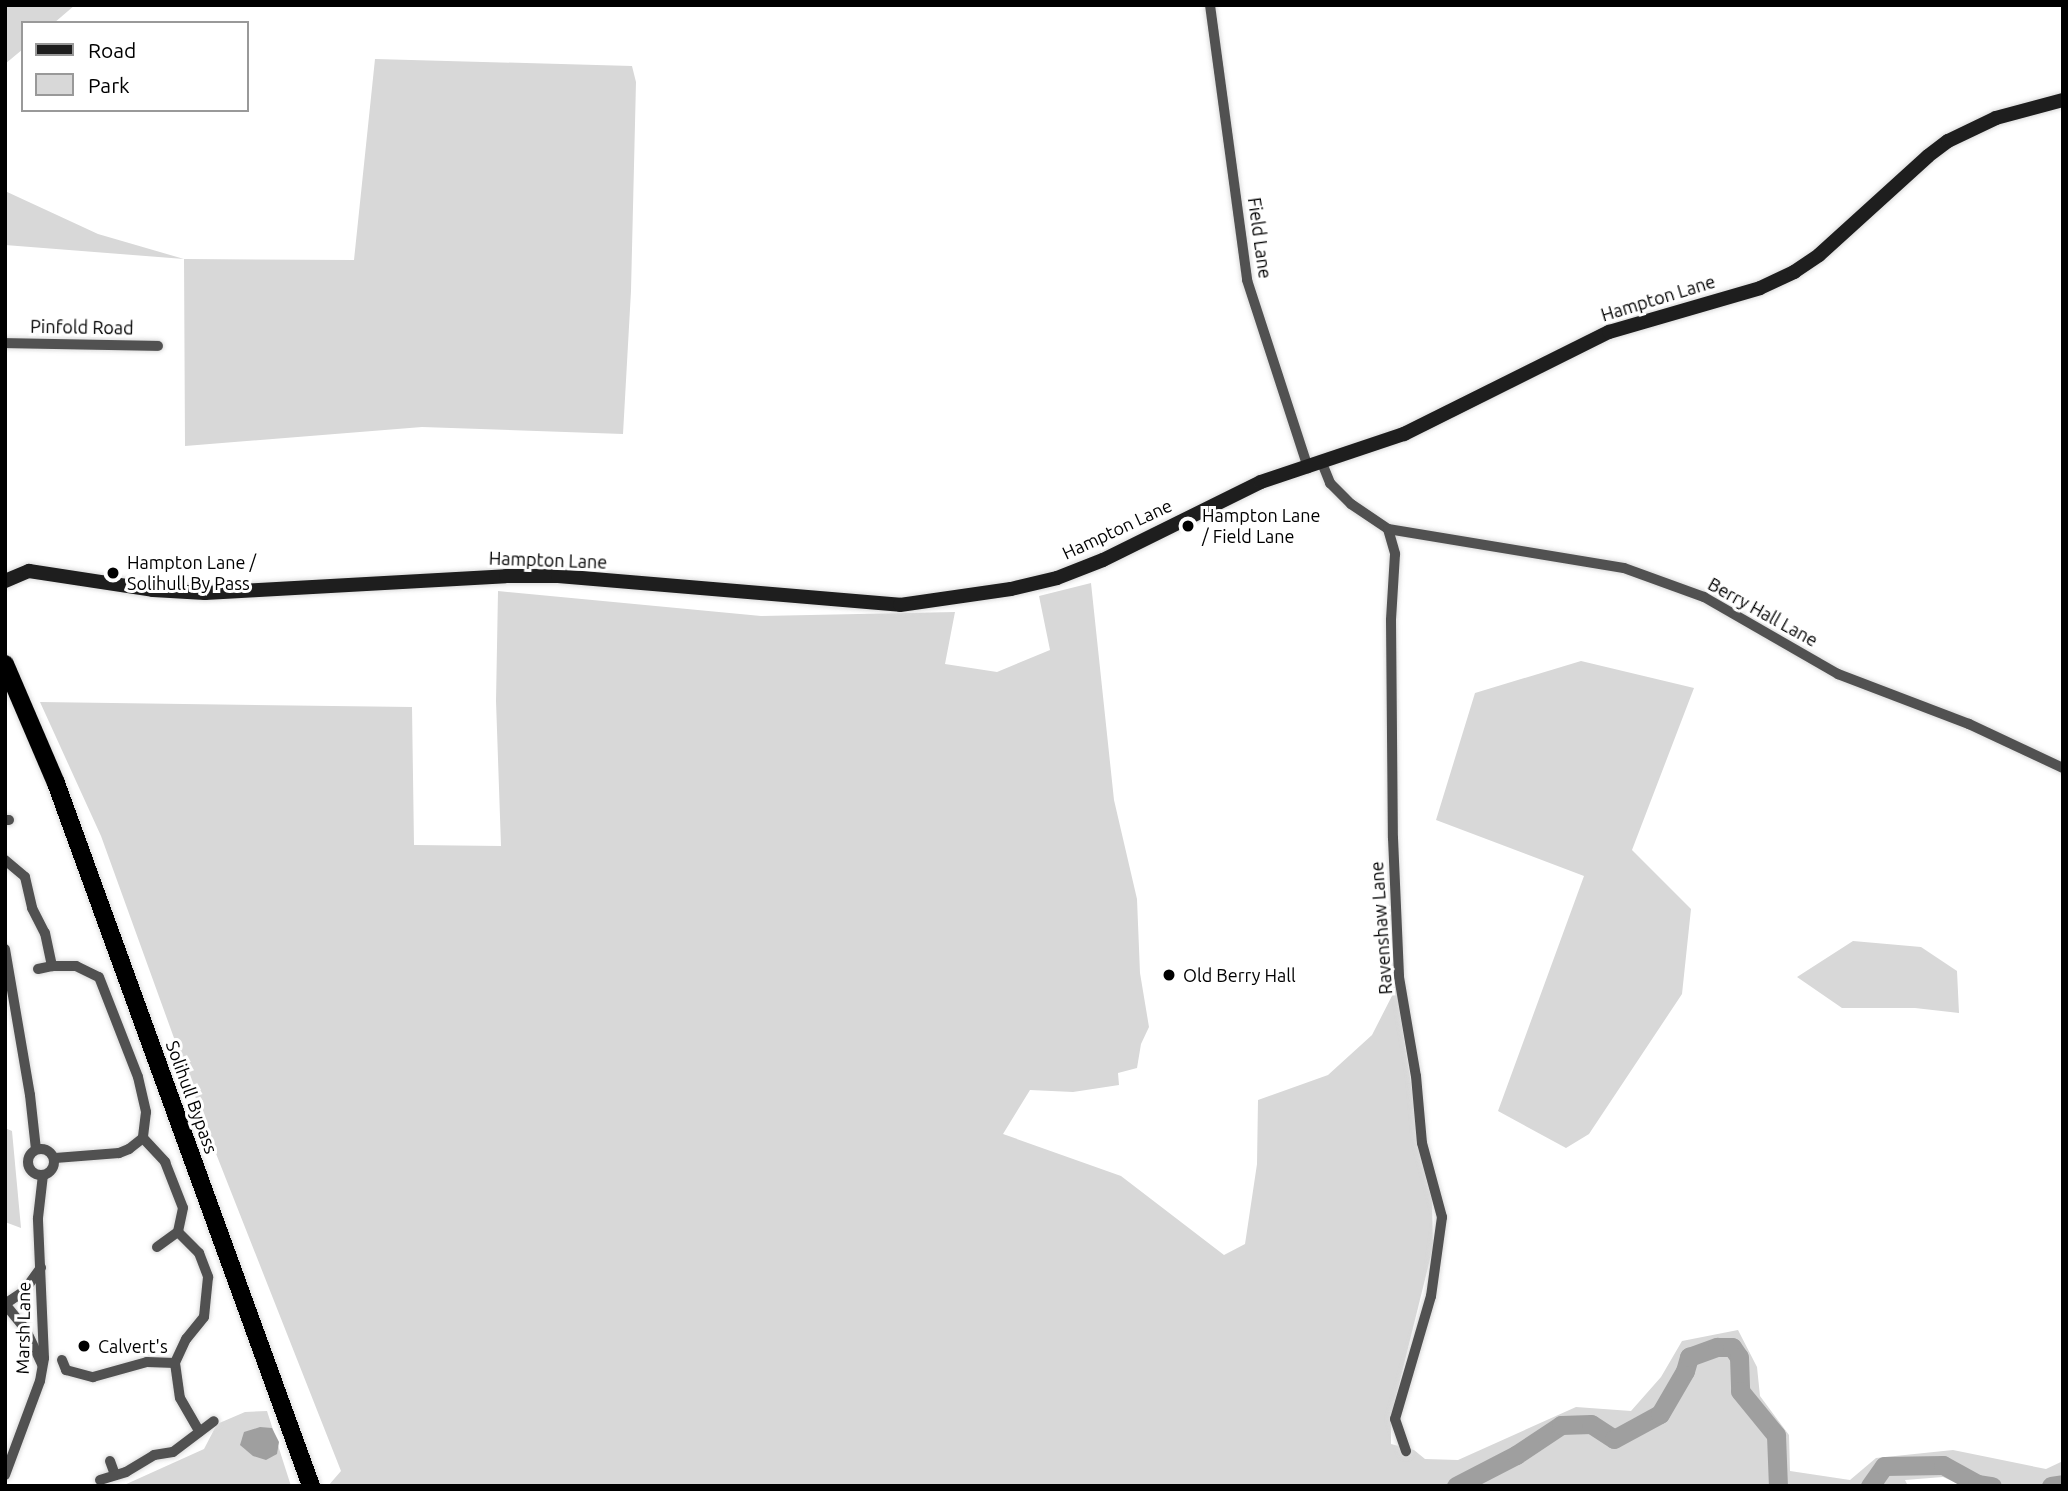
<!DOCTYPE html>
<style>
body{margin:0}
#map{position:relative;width:2068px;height:1491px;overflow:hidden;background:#fff;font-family:Ubuntu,sans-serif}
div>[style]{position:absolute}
.green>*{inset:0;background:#d8d8d8}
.water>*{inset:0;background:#9f9f9f}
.river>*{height:19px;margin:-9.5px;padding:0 9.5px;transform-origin:9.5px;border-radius:9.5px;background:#9f9f9f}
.roads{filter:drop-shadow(0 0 2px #dbdbdb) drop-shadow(0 0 2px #dbdbdb)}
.minor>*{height:10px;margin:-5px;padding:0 5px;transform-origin:5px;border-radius:5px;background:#515151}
.minor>.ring{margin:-5px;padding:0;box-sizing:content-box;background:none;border:10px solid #515151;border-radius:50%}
.secondary>*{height:14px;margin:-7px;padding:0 7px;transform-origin:7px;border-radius:7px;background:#1e1e1e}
.trunk>*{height:18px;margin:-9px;padding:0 9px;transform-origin:9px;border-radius:9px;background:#000}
.dots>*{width:19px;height:19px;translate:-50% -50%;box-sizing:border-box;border:4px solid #fff;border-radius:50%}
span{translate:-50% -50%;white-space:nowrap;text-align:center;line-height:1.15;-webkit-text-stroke:6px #fff;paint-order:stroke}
.street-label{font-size:18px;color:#000}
.poi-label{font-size:18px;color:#000}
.left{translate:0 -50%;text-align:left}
.frame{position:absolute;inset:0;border:7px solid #000;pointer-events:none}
.legend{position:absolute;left:21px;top:21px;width:228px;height:91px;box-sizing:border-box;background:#fff;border:2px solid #999;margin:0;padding:9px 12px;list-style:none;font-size:21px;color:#000}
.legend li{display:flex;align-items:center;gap:14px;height:35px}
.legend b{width:35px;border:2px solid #999}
</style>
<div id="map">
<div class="green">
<i style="clip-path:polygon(7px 5px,75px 5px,54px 23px,23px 23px,23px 49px,5px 64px)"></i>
<i style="clip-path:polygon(375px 59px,632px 66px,636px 82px,631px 291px,623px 434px,422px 427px,185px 446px,184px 259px,5px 245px,5px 191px,98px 234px,184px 259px,354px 260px)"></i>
<i style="clip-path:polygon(1091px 583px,1114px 800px,1137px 899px,1140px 973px,1149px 1027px,1141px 1044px,1137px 1068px,1118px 1073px,1119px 1085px,1073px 1092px,1030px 1090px,1003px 1134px,1121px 1176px,1224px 1255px,1245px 1244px,1257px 1164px,1258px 1100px,1328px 1075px,1372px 1035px,1396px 988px,1426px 1179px,1432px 1200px,1433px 1247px,1391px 1417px,1391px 1444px,1414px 1450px,1425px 1459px,1458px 1460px,1576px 1407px,1631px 1411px,1661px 1377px,1682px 1341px,1738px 1330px,1757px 1367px,1760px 1396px,1789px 1435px,1790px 1471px,1850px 1480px,1876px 1458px,1953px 1450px,2046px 1469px,2063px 1461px,2063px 1486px,1963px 1486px,1943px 1477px,1905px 1480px,1908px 1486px,328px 1486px,341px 1471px,213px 1146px,101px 836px,40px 702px,412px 707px,414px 845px,501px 846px,496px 701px,498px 591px,761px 616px,955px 612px,945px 664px,997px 672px,1050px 650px,1039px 596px)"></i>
<i style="clip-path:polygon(1581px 661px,1694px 688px,1632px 850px,1691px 909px,1682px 994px,1589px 1134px,1566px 1148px,1498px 1111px,1584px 876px,1436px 820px,1475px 693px)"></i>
<i style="clip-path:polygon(1853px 941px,1921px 947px,1957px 971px,1959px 1013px,1915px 1008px,1842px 1008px,1797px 977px)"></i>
<i style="clip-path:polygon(5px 1128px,12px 1131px,21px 1228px,5px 1222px)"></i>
<i style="clip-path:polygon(267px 1411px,291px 1486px,122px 1486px,204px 1449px,217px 1424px,245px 1412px)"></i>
</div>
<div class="water">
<i style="clip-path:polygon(260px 1427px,272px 1428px,279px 1442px,277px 1454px,266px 1460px,253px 1456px,240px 1445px,244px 1432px)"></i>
</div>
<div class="river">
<i style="left:1456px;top:1486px;width:68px;rotate:-27.3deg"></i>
<i style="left:1516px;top:1455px;width:54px;rotate:-33.7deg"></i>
<i style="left:1561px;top:1425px;width:30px;rotate:-2deg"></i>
<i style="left:1591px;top:1424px;width:27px;rotate:33deg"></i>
<i style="left:1614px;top:1439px;width:52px;rotate:-28.5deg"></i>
<i style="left:1660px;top:1414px;width:50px;rotate:-59.8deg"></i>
<i style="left:1685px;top:1371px;width:15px;rotate:-74deg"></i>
<i style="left:1689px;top:1357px;width:30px;rotate:-20deg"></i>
<i style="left:1717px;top:1347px;width:15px"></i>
<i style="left:1732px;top:1347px;width:12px;rotate:55deg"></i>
<i style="left:1739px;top:1357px;width:34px;rotate:88deg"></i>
<i style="left:1740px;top:1391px;width:57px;rotate:50.7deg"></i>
<i style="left:1776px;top:1435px;width:51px;rotate:87.8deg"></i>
<i style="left:1870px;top:1486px;width:24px;rotate:-55deg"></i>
<i style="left:1884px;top:1466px;width:59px;rotate:-1deg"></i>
<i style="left:1943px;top:1465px;width:39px;rotate:29deg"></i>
<i style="left:1977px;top:1484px;width:15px;rotate:8deg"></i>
<i style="left:2051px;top:1486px;width:12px;rotate:-9deg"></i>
</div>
<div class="roads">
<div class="minor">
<i style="left:1210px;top:5px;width:277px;rotate:82.3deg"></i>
<i style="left:1247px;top:280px;width:198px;rotate:72deg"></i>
<i style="left:5px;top:343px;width:153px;rotate:1.1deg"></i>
<i style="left:1322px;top:463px;width:22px;rotate:68deg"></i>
<i style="left:1330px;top:483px;width:30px;rotate:45deg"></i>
<i style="left:1351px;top:504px;width:45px;rotate:34deg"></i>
<i style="left:1388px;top:529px;width:26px;rotate:74deg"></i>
<i style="left:1395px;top:554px;width:66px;rotate:93.5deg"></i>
<i style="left:1391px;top:620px;width:218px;rotate:89.5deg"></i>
<i style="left:1393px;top:838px;width:139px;rotate:87.5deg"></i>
<i style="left:1399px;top:977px;width:100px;rotate:80.3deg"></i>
<i style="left:1416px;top:1076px;width:67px;rotate:84.9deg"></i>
<i style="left:1422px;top:1143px;width:77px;rotate:74.9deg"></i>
<i style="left:1442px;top:1217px;width:80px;rotate:97.9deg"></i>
<i style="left:1431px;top:1296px;width:128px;rotate:106.3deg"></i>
<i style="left:1395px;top:1419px;width:34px;rotate:71deg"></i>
<i style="left:1388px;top:529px;width:239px;rotate:9.4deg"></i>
<i style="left:1624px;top:568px;width:85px;rotate:19.9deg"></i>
<i style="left:1704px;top:597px;width:155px;rotate:29.9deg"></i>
<i style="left:1838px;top:674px;width:140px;rotate:20.9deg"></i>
<i style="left:1969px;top:724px;width:104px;rotate:25.1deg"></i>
<i style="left:5px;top:820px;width:4px"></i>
<i style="left:5px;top:860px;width:26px;rotate:40deg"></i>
<i style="left:25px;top:877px;width:32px;rotate:77deg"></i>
<i style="left:32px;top:908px;width:28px;rotate:63deg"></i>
<i style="left:45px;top:933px;width:34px;rotate:78deg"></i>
<i style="left:5px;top:949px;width:148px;rotate:80.3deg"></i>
<i style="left:30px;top:1095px;width:54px;rotate:83.7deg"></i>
<i style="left:38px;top:969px;width:14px;rotate:-12deg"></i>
<i style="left:52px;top:966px;width:24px"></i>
<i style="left:76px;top:966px;width:25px;rotate:26deg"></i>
<i style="left:99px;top:977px;width:107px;rotate:68.7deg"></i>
<i style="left:138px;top:1077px;width:36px;rotate:77deg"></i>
<i style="left:146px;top:1112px;width:26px;rotate:97deg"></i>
<i style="left:143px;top:1138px;width:18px;rotate:142deg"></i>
<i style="left:129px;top:1149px;width:11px;rotate:158deg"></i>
<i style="left:119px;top:1153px;width:64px;rotate:175.5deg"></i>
<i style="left:143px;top:1138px;width:33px;rotate:47deg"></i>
<i style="left:165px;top:1162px;width:49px;rotate:68.6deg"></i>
<i style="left:183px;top:1208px;width:25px;rotate:102deg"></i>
<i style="left:178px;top:1232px;width:30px;rotate:45deg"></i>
<i style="left:199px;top:1253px;width:26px;rotate:69deg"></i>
<i style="left:208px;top:1277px;width:40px;rotate:95.7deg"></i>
<i style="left:204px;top:1317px;width:28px;rotate:129deg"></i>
<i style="left:186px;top:1339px;width:26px;rotate:115deg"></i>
<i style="left:175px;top:1363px;width:35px;rotate:82deg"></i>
<i style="left:180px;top:1398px;width:39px;rotate:60deg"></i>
<i class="ring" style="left:28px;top:1149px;width:16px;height:16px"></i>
<i style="left:157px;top:1247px;width:26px;rotate:-36deg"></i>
<i style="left:5px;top:1304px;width:33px;rotate:51deg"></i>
<i style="left:26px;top:1330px;width:38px;rotate:65deg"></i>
<i style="left:5px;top:1304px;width:23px;rotate:-34deg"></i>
<i style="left:24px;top:1291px;width:29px;rotate:-54deg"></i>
<i style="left:62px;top:1360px;width:11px;rotate:68deg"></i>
<i style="left:66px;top:1370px;width:28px;rotate:15deg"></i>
<i style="left:93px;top:1377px;width:56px;rotate:-15.5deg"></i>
<i style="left:147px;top:1362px;width:28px;rotate:2deg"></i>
<i style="left:110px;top:1461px;width:15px;rotate:70deg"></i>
<i style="left:5px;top:1475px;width:100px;rotate:-69.6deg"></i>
<i style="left:40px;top:1381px;width:23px;rotate:-80deg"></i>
<i style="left:44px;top:1358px;width:140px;rotate:-92.5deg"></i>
<i style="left:38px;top:1218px;width:43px;rotate:-83.4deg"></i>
<i style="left:100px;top:1480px;width:27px;rotate:-17deg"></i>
<i style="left:126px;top:1472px;width:33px;rotate:-31deg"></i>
<i style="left:154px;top:1455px;width:19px;rotate:-9deg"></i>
<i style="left:173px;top:1452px;width:51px;rotate:-37.1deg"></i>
</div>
<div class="secondary">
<i style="left:5px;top:581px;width:26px;rotate:-23deg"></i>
<i style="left:29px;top:571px;width:125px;rotate:8.7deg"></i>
<i style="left:153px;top:590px;width:52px;rotate:3.3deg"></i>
<i style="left:205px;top:593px;width:301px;rotate:-3.2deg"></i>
<i style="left:506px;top:576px;width:52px"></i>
<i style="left:558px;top:576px;width:343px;rotate:4.8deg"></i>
<i style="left:900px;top:605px;width:112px;rotate:-8.2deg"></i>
<i style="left:1011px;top:589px;width:47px;rotate:-13.4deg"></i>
<i style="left:1057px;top:578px;width:49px;rotate:-21.4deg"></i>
<i style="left:1103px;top:560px;width:176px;rotate:-26.3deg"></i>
<i style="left:1261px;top:482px;width:151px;rotate:-18.6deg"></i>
<i style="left:1404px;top:434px;width:229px;rotate:-26.5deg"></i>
<i style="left:1609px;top:332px;width:157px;rotate:-16.2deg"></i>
<i style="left:1760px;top:288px;width:38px;rotate:-25deg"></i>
<i style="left:1794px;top:272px;width:30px;rotate:-34deg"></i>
<i style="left:1819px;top:255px;width:147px;rotate:-42.2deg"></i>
<i style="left:1928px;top:156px;width:25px;rotate:-37deg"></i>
<i style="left:1948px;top:141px;width:53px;rotate:-25.6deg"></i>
<i style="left:1996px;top:118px;width:69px;rotate:-15deg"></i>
</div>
<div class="trunk">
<i style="left:5px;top:664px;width:129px;rotate:66.8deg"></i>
<i style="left:56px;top:783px;width:748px;rotate:70.06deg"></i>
</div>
</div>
<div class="dots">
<i style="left:1188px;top:526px;background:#000"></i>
<i style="left:113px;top:573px;background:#000"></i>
<i style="left:1169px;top:975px;background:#000"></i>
<i style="left:84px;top:1346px;background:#000"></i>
</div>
<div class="street-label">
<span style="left:1260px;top:238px;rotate:82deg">Field Lane</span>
<span style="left:1658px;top:298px;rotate:-17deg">Hampton Lane</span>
<span style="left:82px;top:327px;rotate:1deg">Pinfold Road</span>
<span style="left:1117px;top:529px;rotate:-25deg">Hampton Lane</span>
<span style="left:548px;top:560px;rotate:2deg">Hampton Lane</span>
<span style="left:1763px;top:612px;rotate:29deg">Berry Hall Lane</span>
<span style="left:1381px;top:928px;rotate:-94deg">Ravenshaw Lane</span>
<span style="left:192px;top:1097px;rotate:70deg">Solihull Bypass</span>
<span style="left:23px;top:1328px;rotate:-89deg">Marsh Lane</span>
</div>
<div class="poi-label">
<span class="left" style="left:1202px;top:526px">Hampton Lane<br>/ Field Lane</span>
<span class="left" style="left:127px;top:573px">Hampton Lane /<br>Solihull By Pass</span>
<span class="left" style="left:1183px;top:975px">Old Berry Hall</span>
<span class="left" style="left:98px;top:1346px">Calvert's</span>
</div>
<div class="frame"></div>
<ul class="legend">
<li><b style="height:9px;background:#1e1e1e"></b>Road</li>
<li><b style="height:19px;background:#d8d8d8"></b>Park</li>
</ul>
</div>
